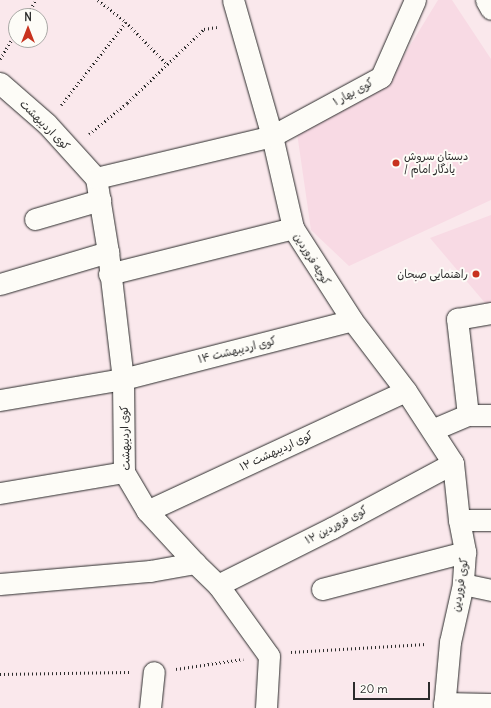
<!DOCTYPE html>
<meta charset="utf-8">
<style>
body{margin:0}
#map{position:relative;width:491px;height:708px;overflow:hidden;background:#fae8ec;font-family:Delius,"Playpen Sans Arabic",sans-serif}
div>[style]{position:absolute}
.built>*{inset:0;background:#f8dae4}
.path>*{height:2.5px;margin-top:-1.25px;transform-origin:0;background:repeating-linear-gradient(90deg,#2b2b2b 0 1px,transparent 0 4px)}
.roads{filter:drop-shadow(0 0 1px #2b2b2b) drop-shadow(0 0 1px #2b2b2b)}
.minor>*{height:21px;margin:-10.5px;padding:0 10.5px;transform-origin:10.5px;border-radius:10.5px;background:#fdfcf7}
.dots>*{width:11px;height:11px;translate:-50% -50%;box-sizing:border-box;border:2px solid #fdfcf7;border-radius:50%}
span{translate:-50% -50%;white-space:nowrap;text-align:center;line-height:1.15;-webkit-text-stroke:4px #fdfcf7;paint-order:stroke}
.street-label{font-size:11px;color:#2b2b2b}
.poi-label{font-size:11px;color:#2b2b2b}
.left{translate:0 -50%;text-align:left}
.right{translate:-100% -50%;text-align:right}
.north{position:absolute;left:8px;top:8px;width:40px;height:40px;box-sizing:border-box;background:#fdfcf7;border:1px solid #a9a8a5;border-radius:50%;rotate:0deg;font-size:11px;font-weight:700;line-height:16px;text-align:center;color:#2b2b2b}
.north::after{content:'';display:block;margin:auto;width:14px;height:18px;background:#c8321e;clip-path:polygon(50% 0,100% 100%,50% 72%,0 100%)}
.scale{position:absolute;left:353px;top:682px;width:77px;height:18px;box-sizing:border-box;border:2px solid #2b2b2b;border-top:0;padding-left:5px;font-size:12px;line-height:14px;white-space:nowrap;color:#2b2b2b;-webkit-text-stroke:3px #fdfcf7;paint-order:stroke}
</style>
<div id="map">
<div class="built">
<i style="clip-path:polygon(438px 0,452px 0,491px 59px,491px 200px,349px 266px,311px 230px,296px 126px,389px 80px)"></i>
<i style="clip-path:polygon(491px 215px,491px 310px,430px 238px)"></i>
</div>
<div class="path">
<i style="left:98px;top:0;width:36px;rotate:38deg"></i>
<i style="left:126px;top:22px;width:60px;rotate:45.7deg"></i>
<i style="left:26px;top:16px;width:19px;rotate:-58deg"></i>
<i style="left:0;top:59px;width:31px;rotate:-59deg"></i>
<i style="left:61px;top:105px;width:105px;rotate:-51.9deg"></i>
<i style="left:89px;top:134px;width:49px;rotate:-39.2deg"></i>
<i style="left:127px;top:103px;width:107px;rotate:-43.9deg"></i>
<i style="left:204px;top:29px;width:13px;rotate:-9deg"></i>
<i style="left:291px;top:652px;width:135px;rotate:-3.4deg"></i>
<i style="left:176px;top:669px;width:68px;rotate:-8.5deg"></i>
<i style="left:0;top:674px;width:129px;rotate:-0.9deg"></i>
</div>
<div class="roads">
<div class="minor">
<i style="left:233px;top:0;width:141px;rotate:74deg"></i>
<i style="left:272px;top:136px;width:94px;rotate:77.1deg"></i>
<i style="left:293px;top:228px;width:109px;rotate:57.3deg"></i>
<i style="left:352px;top:320px;width:89px;rotate:52.7deg"></i>
<i style="left:406px;top:391px;width:86px;rotate:56.9deg"></i>
<i style="left:453px;top:463px;width:57px;rotate:84deg"></i>
<i style="left:459px;top:520px;width:33px;rotate:79deg"></i>
<i style="left:465px;top:552px;width:32px;rotate:94deg"></i>
<i style="left:463px;top:584px;width:59px;rotate:102.6deg"></i>
<i style="left:450px;top:642px;width:66px;rotate:95.2deg"></i>
<i style="left:486px;top:0;width:10px;rotate:61deg"></i>
<i style="left:0;top:83px;width:62px;rotate:41.1deg"></i>
<i style="left:47px;top:124px;width:73px;rotate:47.8deg"></i>
<i style="left:96px;top:178px;width:75px;rotate:80.8deg"></i>
<i style="left:108px;top:252px;width:128px;rotate:83.3deg"></i>
<i style="left:123px;top:379px;width:93px;rotate:89.4deg"></i>
<i style="left:124px;top:472px;width:45px;rotate:59.5deg"></i>
<i style="left:147px;top:511px;width:71px;rotate:47.3deg"></i>
<i style="left:195px;top:563px;width:32px;rotate:44deg"></i>
<i style="left:218px;top:585px;width:87px;rotate:54.3deg"></i>
<i style="left:269px;top:656px;width:52px;rotate:93.3deg"></i>
<i style="left:96px;top:178px;width:181px;rotate:-13.4deg"></i>
<i style="left:272px;top:136px;width:124px;rotate:-28.4deg"></i>
<i style="left:381px;top:77px;width:84px;rotate:-66.2deg"></i>
<i style="left:35px;top:219px;width:68px;rotate:-16.3deg"></i>
<i style="left:109px;top:274px;width:190px;rotate:-14deg"></i>
<i style="left:0;top:284px;width:113px;rotate:-16.5deg"></i>
<i style="left:0;top:400px;width:125px;rotate:-9.7deg"></i>
<i style="left:123px;top:379px;width:236px;rotate:-14.4deg"></i>
<i style="left:468px;top:415px;width:97px;rotate:-96.5deg"></i>
<i style="left:457px;top:319px;width:35px;rotate:-10deg"></i>
<i style="left:432px;top:430px;width:39px;rotate:-23deg"></i>
<i style="left:468px;top:415px;width:23px"></i>
<i style="left:0;top:493px;width:126px;rotate:-9.6deg"></i>
<i style="left:147px;top:511px;width:285px;rotate:-24.9deg"></i>
<i style="left:459px;top:520px;width:32px"></i>
<i style="left:0;top:584px;width:151px;rotate:-5deg"></i>
<i style="left:150px;top:571px;width:46px;rotate:-10.1deg"></i>
<i style="left:463px;top:584px;width:29px;rotate:12deg"></i>
<i style="left:218px;top:585px;width:127px;rotate:-26.6deg"></i>
<i style="left:332px;top:528px;width:137px;rotate:-28.2deg"></i>
<i style="left:322px;top:589px;width:148px;rotate:-14.5deg"></i>
<i style="left:444px;top:703px;width:47px;rotate:1.2deg"></i>
<i style="left:150px;top:708px;width:36px;rotate:-84deg"></i>
</div>
</div>
<div class="dots">
<i style="left:396px;top:163px;background:#c8321e"></i>
<i style="left:476px;top:274px;background:#c8321e"></i>
</div>
<div class="street-label">
<span style="left:353px;top:92px;rotate:-29deg">کوی بهار ۱</span>
<span style="left:45px;top:125px;rotate:45deg">کوی اردیبهشت</span>
<span style="left:312px;top:259px;rotate:58deg">کوچه فروردین</span>
<span style="left:237px;top:350px;rotate:-14deg">کوی اردیبهشت ۱۴</span>
<span style="left:125px;top:438px;rotate:-92deg">کوی اردیبهشت</span>
<span style="left:276px;top:451px;rotate:-25deg">کوی اردیبهشت ۱۲</span>
<span style="left:336px;top:525px;rotate:-28deg">کوی فروردین ۱۲</span>
<span style="left:460px;top:585px;rotate:-81deg">کوی فروردین</span>
</div>
<div class="poi-label">
<span class="left" style="left:404px;top:163px">دبستان سروش<br>/ یادگار امام</span>
<span class="right" style="left:468px;top:274px">راهنمایی صبحان</span>
</div>
<div class="north">N</div>
<div class="scale">20 m</div>
</div>
